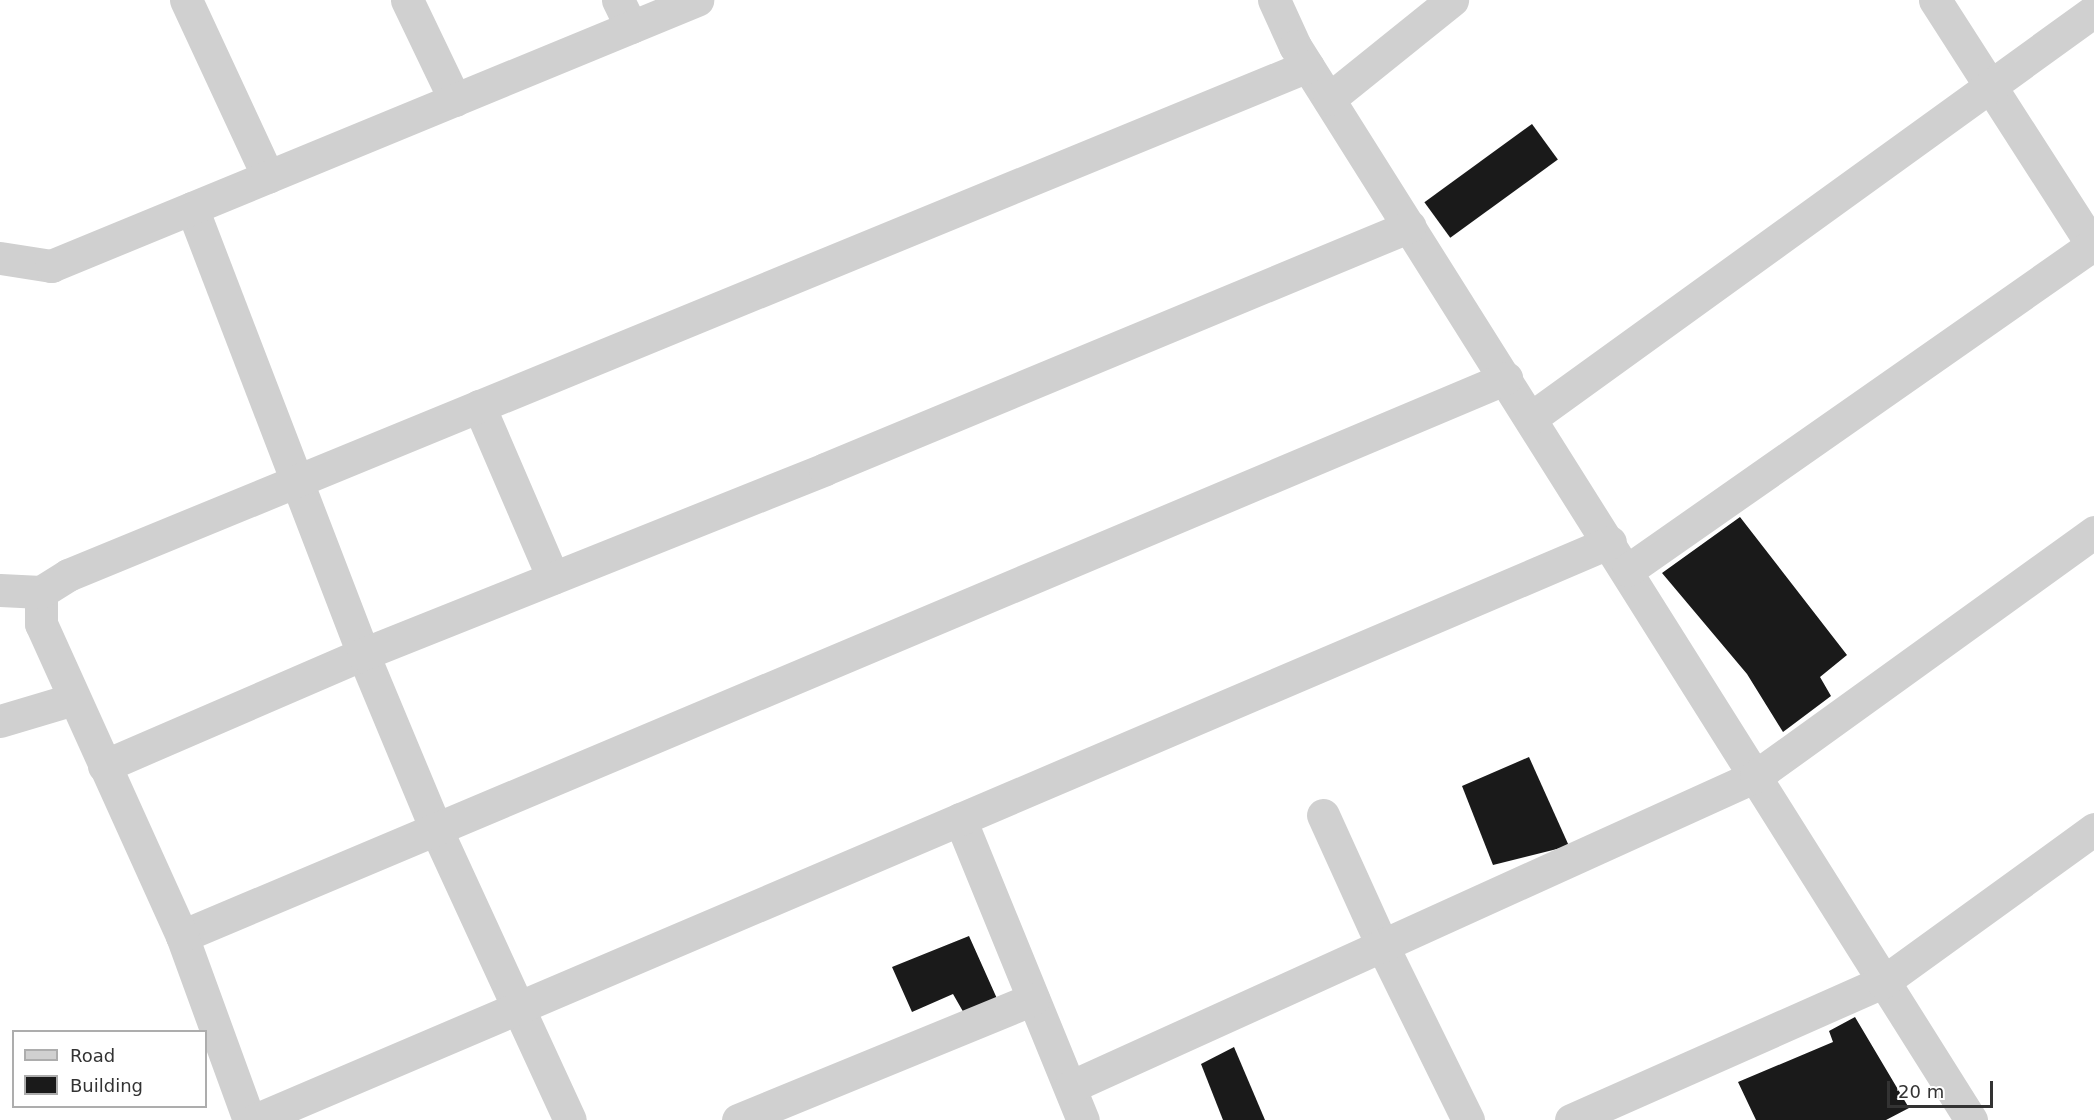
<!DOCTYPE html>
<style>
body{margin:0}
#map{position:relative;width:2094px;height:1120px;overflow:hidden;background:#fff;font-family:"DejaVu Sans",sans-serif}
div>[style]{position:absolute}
.building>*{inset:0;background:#1a1a1a;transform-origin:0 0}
.minor>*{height:33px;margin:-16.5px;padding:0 16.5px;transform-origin:16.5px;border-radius:16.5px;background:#d0d0d0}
span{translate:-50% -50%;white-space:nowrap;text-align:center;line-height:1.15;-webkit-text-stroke:6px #fff;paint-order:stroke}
.legend{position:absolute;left:12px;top:1030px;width:195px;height:78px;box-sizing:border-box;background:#fff;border:2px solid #adadad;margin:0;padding:8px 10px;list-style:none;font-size:18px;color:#333}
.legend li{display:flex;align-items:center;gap:12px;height:30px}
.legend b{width:30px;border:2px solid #adadad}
.scale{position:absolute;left:1887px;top:1081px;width:106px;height:27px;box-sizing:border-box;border:3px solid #333;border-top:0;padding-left:8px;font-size:18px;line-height:21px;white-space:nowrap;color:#333;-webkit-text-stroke:4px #fff;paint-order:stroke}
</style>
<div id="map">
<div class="building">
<i style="left:1532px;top:124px;width:44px;height:133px;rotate:54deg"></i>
<i style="clip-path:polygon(1740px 517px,1847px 655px,1820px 677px,1831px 696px,1783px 732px,1747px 674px,1662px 573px)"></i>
<i style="clip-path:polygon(1529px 757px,1569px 846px,1493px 865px,1462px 786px)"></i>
<i style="clip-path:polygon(969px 936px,1003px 1012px,965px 1015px,953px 994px,912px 1012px,892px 967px)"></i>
<i style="clip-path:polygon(1855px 1017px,1909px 1108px,1886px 1120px,1756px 1120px,1738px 1082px,1833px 1042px,1829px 1031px)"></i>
<i style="clip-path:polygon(1234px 1047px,1265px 1120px,1223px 1120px,1201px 1064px)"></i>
</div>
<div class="minor">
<i style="left:186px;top:0;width:195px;rotate:65.1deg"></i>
<i style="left:407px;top:0;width:111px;rotate:64.4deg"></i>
<i style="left:618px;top:0;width:30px;rotate:64deg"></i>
<i style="left:1274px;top:0;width:51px;rotate:65.5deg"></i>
<i style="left:1295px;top:46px;width:1269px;rotate:57.81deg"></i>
<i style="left:1935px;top:0;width:295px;rotate:57.3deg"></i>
<i style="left:1329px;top:99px;width:158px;rotate:-38.8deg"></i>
<i style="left:192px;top:208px;width:478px;rotate:69deg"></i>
<i style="left:363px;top:654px;width:190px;rotate:67.4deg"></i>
<i style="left:436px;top:829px;width:320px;rotate:65.3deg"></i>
<i style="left:0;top:258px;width:52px;rotate:8.9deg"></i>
<i style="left:51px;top:266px;width:699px;rotate:-22.38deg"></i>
<i style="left:479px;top:406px;width:187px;rotate:66.7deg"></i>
<i style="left:1531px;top:418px;width:695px;rotate:-35.86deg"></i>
<i style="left:1628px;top:570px;width:569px;rotate:-34.98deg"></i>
<i style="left:0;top:590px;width:41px;rotate:2.8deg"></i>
<i style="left:0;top:721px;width:77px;rotate:-16.6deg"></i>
<i style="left:104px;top:766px;width:282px;rotate:-23.4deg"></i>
<i style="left:363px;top:654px;width:498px;rotate:-21.8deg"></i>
<i style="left:825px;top:469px;width:633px;rotate:-22.56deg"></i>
<i style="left:1323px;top:815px;width:143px;rotate:65.6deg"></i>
<i style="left:1382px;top:945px;width:195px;rotate:63.8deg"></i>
<i style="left:960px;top:819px;width:325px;rotate:67.8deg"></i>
<i style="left:182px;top:936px;width:1437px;rotate:-22.85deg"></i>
<i style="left:1070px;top:1087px;width:753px;rotate:-24.39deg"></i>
<i style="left:1756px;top:776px;width:417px;rotate:-35.8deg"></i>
<i style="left:249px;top:1120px;width:196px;rotate:-110deg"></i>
<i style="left:182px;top:936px;width:342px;rotate:-114.3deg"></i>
<i style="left:41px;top:624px;width:32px;rotate:-90deg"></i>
<i style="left:41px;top:592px;width:32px;rotate:-32deg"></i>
<i style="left:68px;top:575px;width:1340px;rotate:-22.32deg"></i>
<i style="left:255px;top:1120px;width:1473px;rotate:-23.1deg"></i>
<i style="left:738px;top:1120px;width:319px;rotate:-22.3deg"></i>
<i style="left:1571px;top:1120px;width:341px;rotate:-23.9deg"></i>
<i style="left:1883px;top:982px;width:261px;rotate:-35.9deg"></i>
</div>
<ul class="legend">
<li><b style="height:8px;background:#d0d0d0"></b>Road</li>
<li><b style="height:16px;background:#1a1a1a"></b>Building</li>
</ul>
<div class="scale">20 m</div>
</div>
